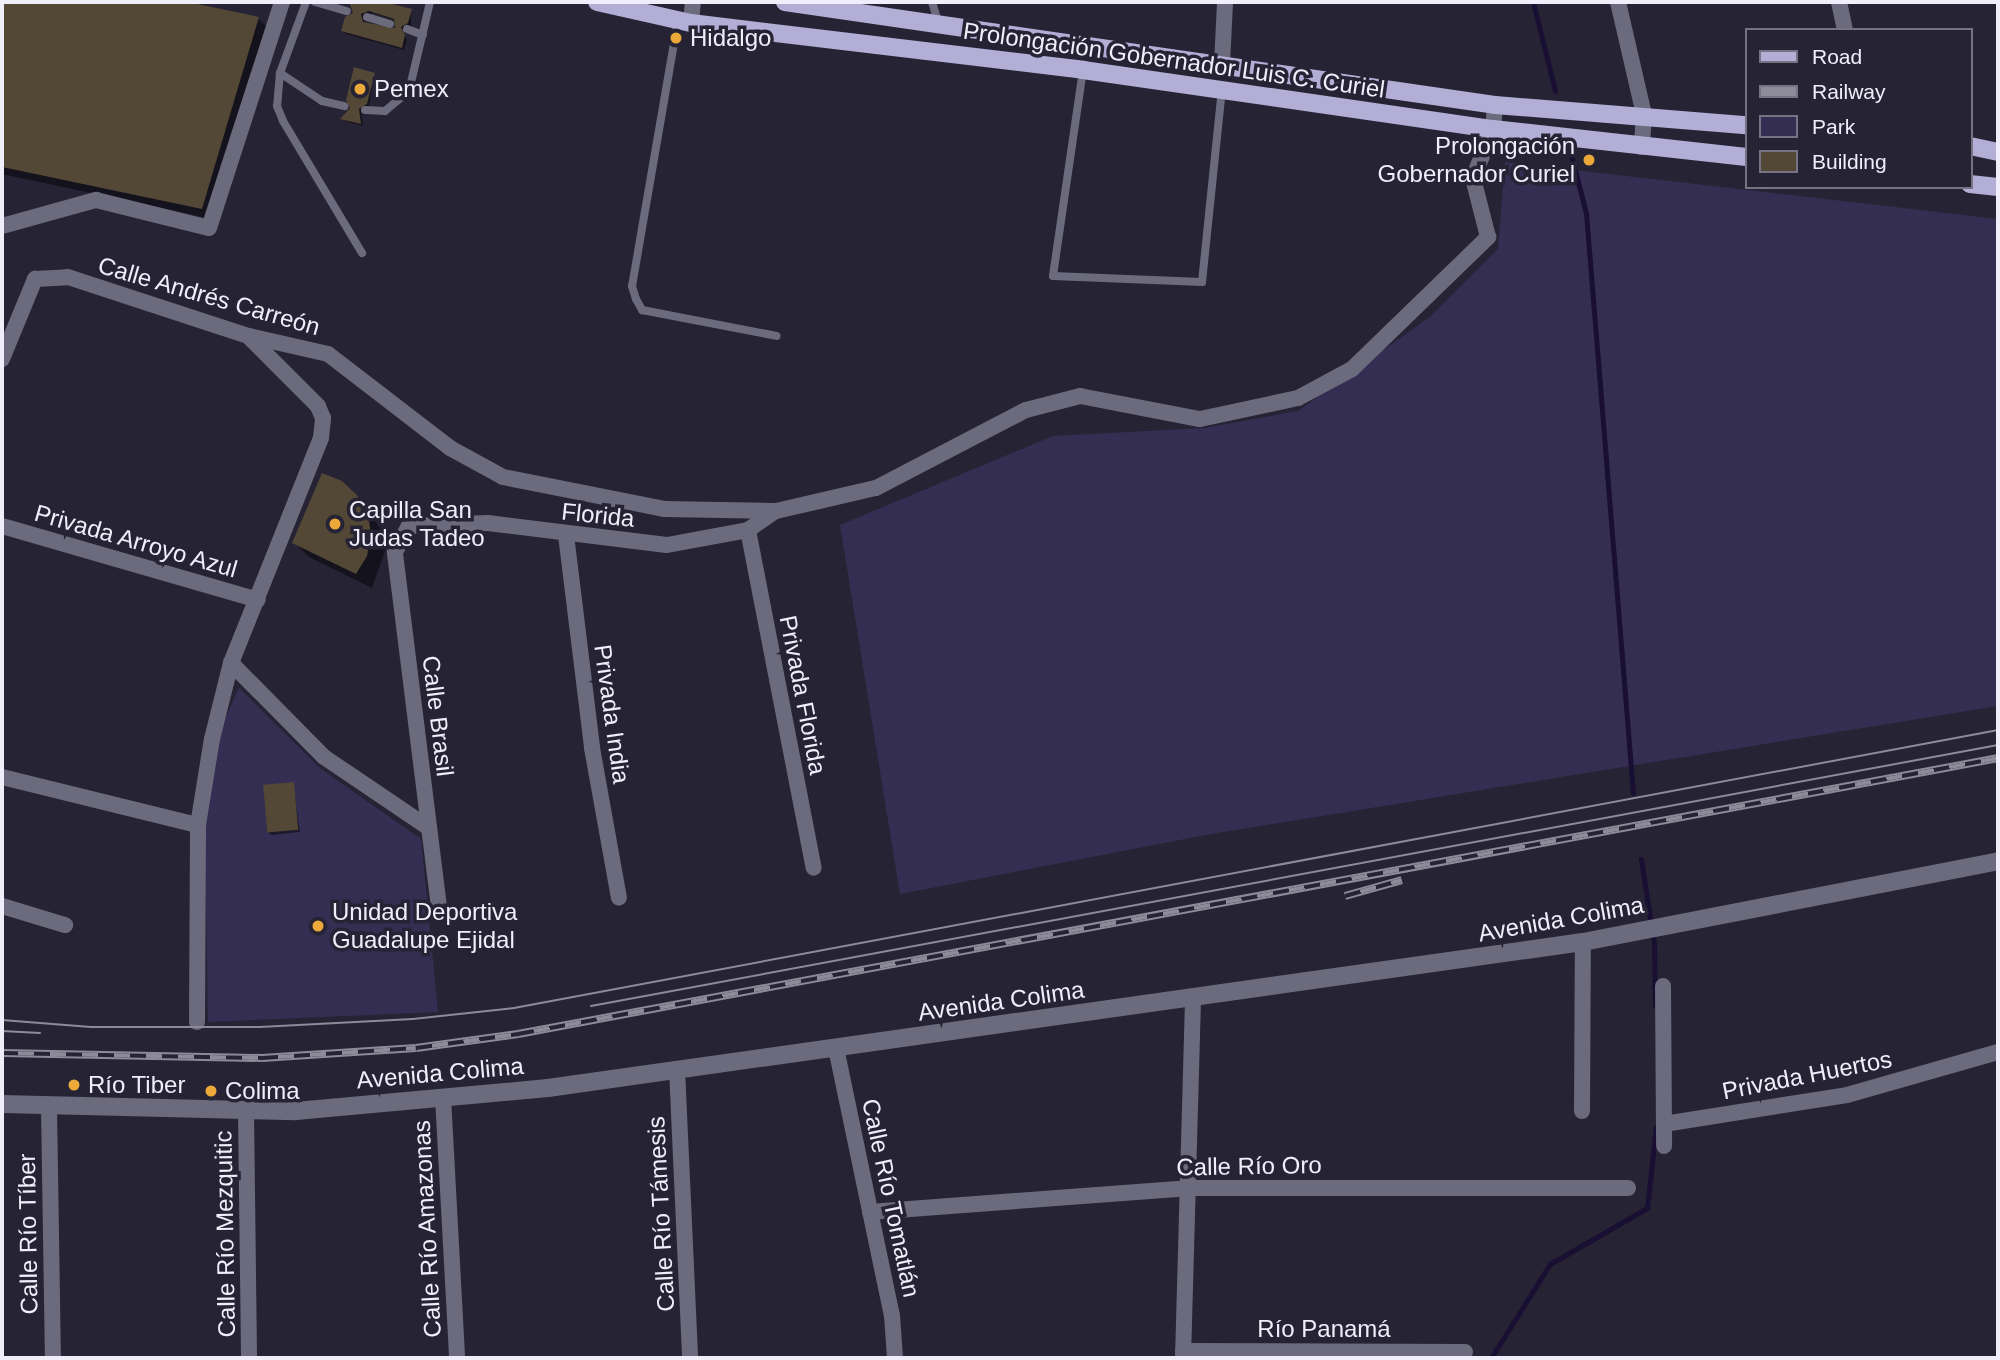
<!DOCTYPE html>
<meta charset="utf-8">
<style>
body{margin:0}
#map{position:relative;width:2000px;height:1360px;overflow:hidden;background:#262335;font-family:Helvetica,sans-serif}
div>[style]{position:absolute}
.green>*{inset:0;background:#342f52}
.shadow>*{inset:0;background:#0007}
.stream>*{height:5px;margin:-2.5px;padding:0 2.5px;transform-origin:2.5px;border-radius:2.5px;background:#180f33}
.building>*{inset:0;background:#534735;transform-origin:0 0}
.service>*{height:8px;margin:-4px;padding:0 4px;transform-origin:4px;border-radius:4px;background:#6c6a7d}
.minor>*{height:16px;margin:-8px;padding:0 8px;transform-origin:8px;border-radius:8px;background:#6c6a7d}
.tertiary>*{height:18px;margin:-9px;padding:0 9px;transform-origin:9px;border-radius:9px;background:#6c6a7d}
.primary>*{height:18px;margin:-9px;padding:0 9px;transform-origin:9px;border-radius:9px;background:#b2aed6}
.tram>*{height:2px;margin:-1px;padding:0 1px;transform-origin:1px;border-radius:1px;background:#8d8b99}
.rail>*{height:8px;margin-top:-4px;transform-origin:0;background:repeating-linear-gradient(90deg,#262335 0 16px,#8d8b99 0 32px);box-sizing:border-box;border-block:2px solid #8d8b99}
.dots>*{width:19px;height:19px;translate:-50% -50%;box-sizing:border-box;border:4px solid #262335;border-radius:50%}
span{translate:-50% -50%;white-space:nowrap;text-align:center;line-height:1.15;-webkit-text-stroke:7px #262335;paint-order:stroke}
.poi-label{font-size:24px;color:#efeefa}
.left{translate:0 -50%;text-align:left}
.right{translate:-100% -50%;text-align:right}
.street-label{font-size:24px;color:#efeefa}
.frame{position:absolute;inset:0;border:4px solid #efeefa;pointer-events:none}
.legend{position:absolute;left:1745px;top:28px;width:228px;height:161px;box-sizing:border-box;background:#262335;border:2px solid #767484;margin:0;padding:9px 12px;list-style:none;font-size:21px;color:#efeefa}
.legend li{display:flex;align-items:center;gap:14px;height:35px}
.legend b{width:35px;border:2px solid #767484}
</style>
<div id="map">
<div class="green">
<i style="clip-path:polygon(1505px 162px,1998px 219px,1998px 706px,1211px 834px,900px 894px,840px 525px,1053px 436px,1204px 428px,1298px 411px,1431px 316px,1498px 249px)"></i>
<i style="clip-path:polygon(239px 688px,321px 769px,421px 839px,438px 1012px,208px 1022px,205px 830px,219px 732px)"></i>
</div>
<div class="shadow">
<i style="clip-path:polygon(2px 2px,179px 2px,258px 19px,269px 29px,213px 219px,2px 174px)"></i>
<i style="clip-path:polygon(evenodd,351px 2px,378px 2px,411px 10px,411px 26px,402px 31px,407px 40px,404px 50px,346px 34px,343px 31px,356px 13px,351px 2px,373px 13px,396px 21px,397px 30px,365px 24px,363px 18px,373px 13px)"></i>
<i style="clip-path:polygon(374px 74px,369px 106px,361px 112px,363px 126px,345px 121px)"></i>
<i style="clip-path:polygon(356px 497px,382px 530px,385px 551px,372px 588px,309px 557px,294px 542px)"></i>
<i style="clip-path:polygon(293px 783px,300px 832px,271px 835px,268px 832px)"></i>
</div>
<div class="stream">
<i style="left:1533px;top:2px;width:92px;rotate:76.1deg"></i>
<i style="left:1571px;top:155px;width:60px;rotate:75.5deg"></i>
<i style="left:1586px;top:213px;width:582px;rotate:85.37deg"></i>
<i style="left:1641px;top:859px;width:86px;rotate:81.3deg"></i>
<i style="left:1654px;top:944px;width:61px;rotate:89.1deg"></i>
<i style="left:1491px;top:1358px;width:111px;rotate:-57.9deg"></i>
<i style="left:1550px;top:1264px;width:112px;rotate:-30deg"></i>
<i style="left:1647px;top:1208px;width:81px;rotate:-83.7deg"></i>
</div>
<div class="building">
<i style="clip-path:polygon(2px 2px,188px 2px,259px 17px,202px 209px,2px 167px)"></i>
<i style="clip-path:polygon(evenodd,349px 2px,384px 2px,412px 9px,408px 23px,401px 27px,405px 35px,402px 48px,341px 31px,345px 17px,353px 13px,349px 2px,369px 11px,394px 19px,395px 28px,363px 22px,361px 14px,369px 11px)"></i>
<i style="clip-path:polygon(354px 67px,375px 73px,367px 104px,359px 109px,361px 124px,340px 119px,350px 108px,346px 100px)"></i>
<i style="clip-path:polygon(322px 473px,342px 481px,357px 495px,368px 514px,371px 535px,367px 556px,356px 574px,292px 543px)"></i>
<i style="left:294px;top:782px;width:48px;height:31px;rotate:85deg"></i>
</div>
<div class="service">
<i style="left:306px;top:2px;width:76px;rotate:110.1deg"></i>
<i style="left:280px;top:73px;width:50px;rotate:33.7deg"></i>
<i style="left:322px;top:101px;width:23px;rotate:13deg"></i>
<i style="left:315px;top:2px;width:33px;rotate:16deg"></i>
<i style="left:932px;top:2px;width:21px;rotate:73deg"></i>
<i style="left:367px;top:17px;width:24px;rotate:17deg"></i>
<i style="left:678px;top:20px;width:270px;rotate:99.8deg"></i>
<i style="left:632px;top:286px;width:14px;rotate:73deg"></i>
<i style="left:636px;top:299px;width:13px;rotate:61deg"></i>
<i style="left:642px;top:310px;width:137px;rotate:10.9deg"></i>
<i style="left:407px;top:29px;width:17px;rotate:21deg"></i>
<i style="left:1083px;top:70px;width:208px;rotate:98.3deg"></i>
<i style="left:1053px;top:276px;width:149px;rotate:2.3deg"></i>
<i style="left:1202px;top:282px;width:193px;rotate:-84.1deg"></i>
<i style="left:280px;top:73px;width:33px;rotate:95deg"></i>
<i style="left:277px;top:106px;width:16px;rotate:68deg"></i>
<i style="left:283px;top:121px;width:154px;rotate:59.1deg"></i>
<i style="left:365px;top:110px;width:20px;rotate:3deg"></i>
<i style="left:385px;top:111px;width:31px;rotate:-40deg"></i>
<i style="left:409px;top:91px;width:91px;rotate:-76.7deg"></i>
</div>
<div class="minor">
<i style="left:1618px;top:2px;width:116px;rotate:77deg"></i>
<i style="left:1644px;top:115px;width:32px;rotate:94deg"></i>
<i style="left:1839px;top:2px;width:29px;rotate:78deg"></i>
<i style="left:691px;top:23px;width:21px;rotate:-85deg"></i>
<i style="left:1222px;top:64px;width:62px;rotate:-87.2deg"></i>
<i style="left:2px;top:226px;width:98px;rotate:-15.5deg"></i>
<i style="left:96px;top:200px;width:116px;rotate:13.9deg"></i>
<i style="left:209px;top:228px;width:237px;rotate:-72.1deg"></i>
<i style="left:2px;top:359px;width:87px;rotate:-67.6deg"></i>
<i style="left:35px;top:279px;width:33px;rotate:-3deg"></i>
<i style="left:68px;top:277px;width:190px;rotate:18.1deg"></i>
<i style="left:249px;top:336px;width:81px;rotate:12.8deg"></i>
<i style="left:328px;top:354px;width:154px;rotate:37.6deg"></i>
<i style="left:450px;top:448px;width:60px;rotate:28.7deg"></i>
<i style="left:503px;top:477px;width:164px;rotate:11.2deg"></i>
<i style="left:664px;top:509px;width:112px;rotate:1deg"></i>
<i style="left:776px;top:511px;width:103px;rotate:-13deg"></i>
<i style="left:876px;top:488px;width:169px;rotate:-27.5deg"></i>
<i style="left:1026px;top:410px;width:56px;rotate:-14.5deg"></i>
<i style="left:1080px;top:396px;width:122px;rotate:10.9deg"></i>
<i style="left:1200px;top:419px;width:100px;rotate:-12.1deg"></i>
<i style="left:1298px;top:398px;width:61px;rotate:-28.2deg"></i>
<i style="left:1352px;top:369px;width:190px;rotate:-44.1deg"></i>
<i style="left:1488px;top:237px;width:61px;rotate:-104.3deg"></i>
<i style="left:1473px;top:178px;width:53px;rotate:-67.8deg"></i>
<i style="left:1493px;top:129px;width:24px;rotate:-85deg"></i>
<i style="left:2px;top:526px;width:266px;rotate:16.1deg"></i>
<i style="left:748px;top:530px;width:344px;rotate:79deg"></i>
<i style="left:566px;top:535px;width:215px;rotate:83deg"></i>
<i style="left:592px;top:748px;width:152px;rotate:79.8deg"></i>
<i style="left:231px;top:663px;width:132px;rotate:45.3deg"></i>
<i style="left:324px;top:757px;width:127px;rotate:34.1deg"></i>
<i style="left:2px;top:777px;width:202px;rotate:13.8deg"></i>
<i style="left:2px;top:906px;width:66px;rotate:16.8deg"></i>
<i style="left:440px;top:915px;width:366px;rotate:-97.1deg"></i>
<i style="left:395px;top:552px;width:30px;rotate:-62deg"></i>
<i style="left:409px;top:526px;width:79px;rotate:-2.2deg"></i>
<i style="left:488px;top:523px;width:180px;rotate:7deg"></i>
<i style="left:667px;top:545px;width:82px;rotate:-10.5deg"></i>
<i style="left:748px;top:530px;width:32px;rotate:-35deg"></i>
<i style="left:1663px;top:986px;width:160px;rotate:89.6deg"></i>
<i style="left:197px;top:1022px;width:197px;rotate:-89.7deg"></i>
<i style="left:198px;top:825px;width:87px;rotate:-80.8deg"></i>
<i style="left:212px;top:739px;width:78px;rotate:-76deg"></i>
<i style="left:231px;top:663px;width:242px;rotate:-68.2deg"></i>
<i style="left:321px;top:438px;width:20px;rotate:-84deg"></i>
<i style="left:323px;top:418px;width:13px;rotate:-113deg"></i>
<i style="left:318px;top:406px;width:96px;rotate:-135deg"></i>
<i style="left:836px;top:1048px;width:273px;rotate:78.2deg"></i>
<i style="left:892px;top:1315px;width:43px;rotate:86deg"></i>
<i style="left:677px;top:1069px;width:289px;rotate:87.4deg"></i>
<i style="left:443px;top:1097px;width:261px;rotate:86.9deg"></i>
<i style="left:49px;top:1108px;width:250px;rotate:89.1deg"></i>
<i style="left:246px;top:1110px;width:248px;rotate:89.3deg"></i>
<i style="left:1582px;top:1111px;width:169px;rotate:-89.7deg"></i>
<i style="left:1664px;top:1124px;width:185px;rotate:-9deg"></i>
<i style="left:1847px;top:1095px;width:157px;rotate:-15.9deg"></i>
<i style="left:870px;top:1212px;width:318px;rotate:-4.3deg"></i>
<i style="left:1187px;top:1188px;width:441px"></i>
<i style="left:1183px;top:1351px;width:282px;rotate:0.2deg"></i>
<i style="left:1183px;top:1358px;width:358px;rotate:-88.4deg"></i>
</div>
<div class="tertiary">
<i style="left:2px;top:1104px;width:294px;rotate:1.4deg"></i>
<i style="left:296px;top:1111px;width:253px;rotate:-5.2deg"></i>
<i style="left:548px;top:1088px;width:1045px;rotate:-8.03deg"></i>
<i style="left:1583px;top:942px;width:423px;rotate:-11deg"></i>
</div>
<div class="primary">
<i style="left:597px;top:2px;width:96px;rotate:12.6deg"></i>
<i style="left:691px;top:23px;width:395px;rotate:6.8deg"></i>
<i style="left:1083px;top:70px;width:414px;rotate:8.2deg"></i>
<i style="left:1493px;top:129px;width:255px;rotate:6.3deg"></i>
<i style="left:785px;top:2px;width:717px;rotate:8.25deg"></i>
<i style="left:1495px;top:105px;width:252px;rotate:4.6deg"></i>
<i style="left:1970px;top:146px;width:29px;rotate:12deg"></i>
<i style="left:1970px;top:184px;width:28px;rotate:6deg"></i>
</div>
<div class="tram">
<i style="left:591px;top:1006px;width:1431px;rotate:-10.51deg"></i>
<i style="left:2px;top:1020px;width:89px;rotate:4.5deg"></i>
<i style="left:91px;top:1027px;width:169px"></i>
<i style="left:260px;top:1027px;width:153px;rotate:-3deg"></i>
<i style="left:413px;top:1019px;width:102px;rotate:-6.2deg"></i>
<i style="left:514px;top:1008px;width:1510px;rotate:-10.61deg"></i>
<i style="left:2px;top:1031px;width:38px;rotate:3deg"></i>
</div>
<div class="rail">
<i style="left:1345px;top:896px;width:59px;rotate:-15.7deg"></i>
<i style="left:2px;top:1053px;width:260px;rotate:1.1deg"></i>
<i style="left:262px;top:1058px;width:154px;rotate:-3.7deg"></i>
<i style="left:416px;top:1048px;width:103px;rotate:-7.8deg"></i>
<i style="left:518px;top:1034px;width:1506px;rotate:-10.56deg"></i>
</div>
<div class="dots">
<i style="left:676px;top:38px;background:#eba939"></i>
<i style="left:360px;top:89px;background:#eba939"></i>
<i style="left:1589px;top:160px;background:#eba939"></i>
<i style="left:335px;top:524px;background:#eba939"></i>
<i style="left:318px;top:926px;background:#eba939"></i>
<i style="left:74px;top:1085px;background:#eba939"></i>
<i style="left:211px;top:1091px;background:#eba939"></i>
</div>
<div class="poi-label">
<span class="left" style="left:690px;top:38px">Hidalgo</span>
<span class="left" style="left:374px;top:89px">Pemex</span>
<span class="right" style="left:1575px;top:160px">Prolongación<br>Gobernador Curiel</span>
<span class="left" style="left:349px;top:524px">Capilla San<br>Judas Tadeo</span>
<span class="left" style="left:332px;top:926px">Unidad Deportiva<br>Guadalupe Ejidal</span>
<span class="left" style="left:88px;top:1085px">Río Tiber</span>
<span class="left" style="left:225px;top:1091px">Colima</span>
</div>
<div class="street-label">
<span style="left:1174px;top:60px;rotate:8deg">Prolongación Gobernador Luis C. Curiel</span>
<span style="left:209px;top:296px;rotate:16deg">Calle Andrés Carreón</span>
<span style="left:598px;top:515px;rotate:6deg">Florida</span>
<span style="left:136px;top:541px;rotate:16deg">Privada Arroyo Azul</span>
<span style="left:803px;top:695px;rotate:79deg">Privada Florida</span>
<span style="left:612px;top:714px;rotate:82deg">Privada India</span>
<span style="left:438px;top:716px;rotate:83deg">Calle Brasil</span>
<span style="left:1561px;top:919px;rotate:-10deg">Avenida Colima</span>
<span style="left:1001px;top:1001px;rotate:-8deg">Avenida Colima</span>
<span style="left:440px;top:1073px;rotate:-5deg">Avenida Colima</span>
<span style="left:1807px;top:1075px;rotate:-11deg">Privada Huertos</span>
<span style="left:1249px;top:1166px;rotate:-1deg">Calle Río Oro</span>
<span style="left:891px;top:1198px;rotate:78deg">Calle Río Tomatlán</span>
<span style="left:661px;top:1214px;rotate:-93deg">Calle Río Támesis</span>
<span style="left:427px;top:1229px;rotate:-93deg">Calle Río Amazonas</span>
<span style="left:28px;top:1234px;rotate:-91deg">Calle Río Tíber</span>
<span style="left:225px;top:1234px;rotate:-91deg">Calle Río Mezquitic</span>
<span style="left:1324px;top:1329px">Río Panamá</span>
</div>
<div class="frame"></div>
<ul class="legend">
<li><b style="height:9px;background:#b2aed6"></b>Road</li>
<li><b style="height:9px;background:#8d8b99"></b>Railway</li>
<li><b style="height:19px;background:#342f52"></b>Park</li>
<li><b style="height:19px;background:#534735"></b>Building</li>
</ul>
</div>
